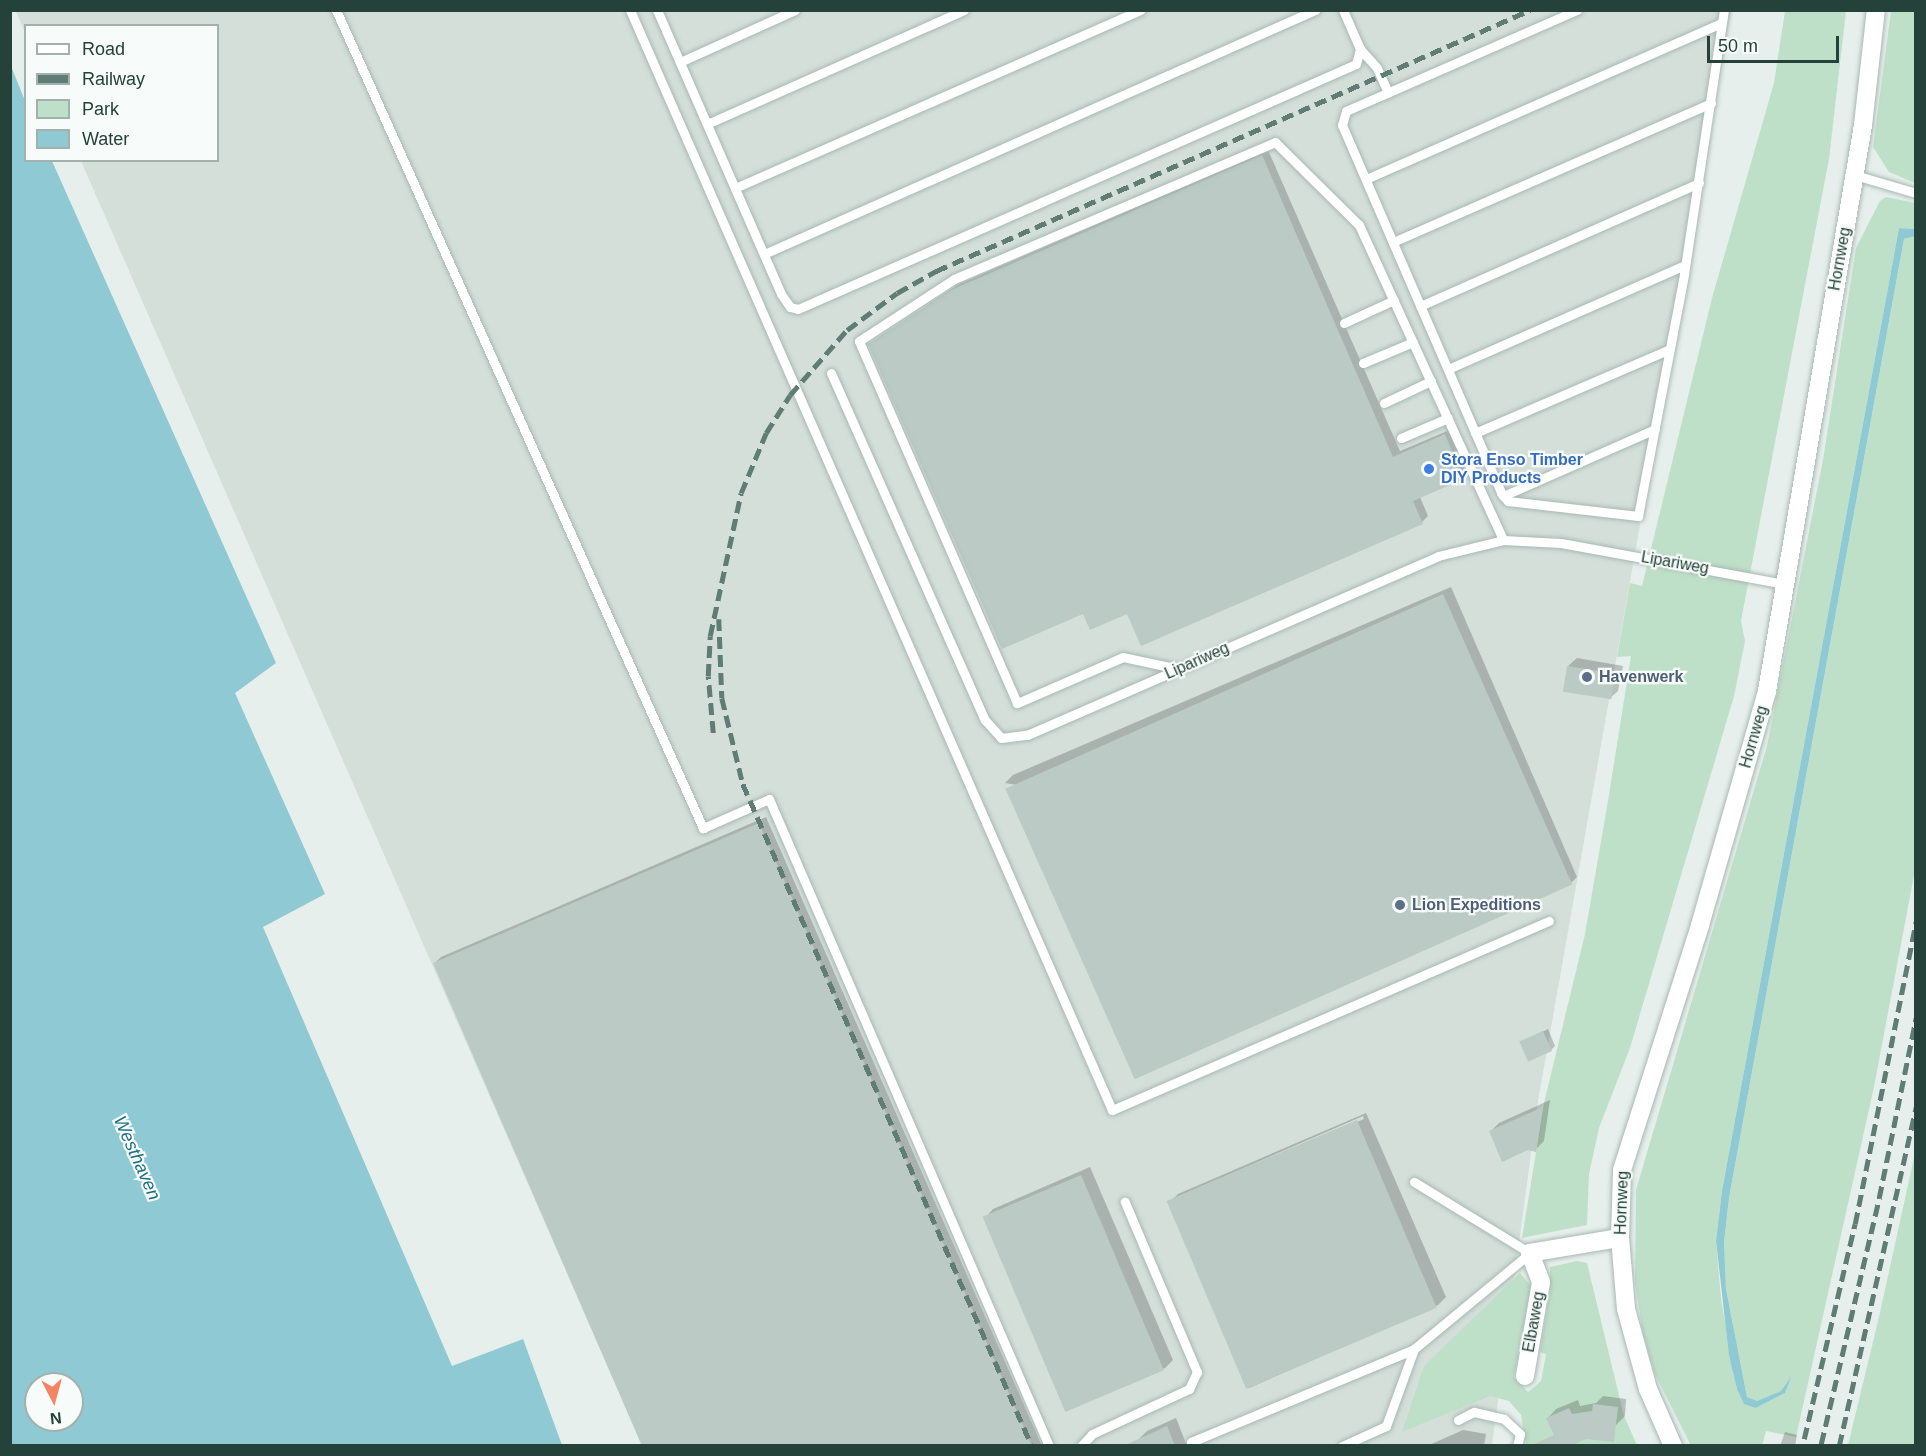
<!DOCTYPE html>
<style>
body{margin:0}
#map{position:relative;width:1926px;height:1456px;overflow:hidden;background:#e6efeb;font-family:Helvetica,sans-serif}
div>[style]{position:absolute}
.built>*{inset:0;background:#d4dfda}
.green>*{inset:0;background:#bfe0c8}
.water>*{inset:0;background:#8ec9d4}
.shadow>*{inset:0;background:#0003}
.building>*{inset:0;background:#bbcac4;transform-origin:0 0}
.roads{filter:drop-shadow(0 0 2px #a8b8b2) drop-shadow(0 0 2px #a8b8b2)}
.service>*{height:9px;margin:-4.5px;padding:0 4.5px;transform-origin:4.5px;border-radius:4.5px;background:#fff}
.minor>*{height:18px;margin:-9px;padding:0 9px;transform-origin:9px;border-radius:9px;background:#fff}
.tertiary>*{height:18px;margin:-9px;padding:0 9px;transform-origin:9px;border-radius:9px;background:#fff}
.rail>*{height:4.5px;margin-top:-2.25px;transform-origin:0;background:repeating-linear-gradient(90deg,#5f7d75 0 12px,transparent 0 18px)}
.dots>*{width:16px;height:16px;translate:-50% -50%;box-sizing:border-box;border:3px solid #f7fbf9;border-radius:50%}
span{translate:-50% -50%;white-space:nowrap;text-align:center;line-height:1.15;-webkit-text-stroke:4.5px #f7fbf9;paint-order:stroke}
.street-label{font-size:16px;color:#24423a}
.shop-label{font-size:16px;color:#366cbe;font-weight:700}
.left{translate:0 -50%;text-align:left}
.service-label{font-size:16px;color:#4e5e75;font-weight:700}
.water-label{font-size:18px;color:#1c6f80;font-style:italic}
.frame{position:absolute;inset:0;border:12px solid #24423a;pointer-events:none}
.legend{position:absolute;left:24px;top:24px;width:195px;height:138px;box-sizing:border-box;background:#f7fbf9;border:2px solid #a3b1ad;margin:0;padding:8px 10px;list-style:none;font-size:18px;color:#24423a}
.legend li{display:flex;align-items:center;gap:12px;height:30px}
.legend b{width:30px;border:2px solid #a3b1ad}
.north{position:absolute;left:24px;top:1372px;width:60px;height:60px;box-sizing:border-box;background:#f7fbf9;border:2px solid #a3b1ad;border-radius:50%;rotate:174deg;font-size:16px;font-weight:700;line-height:24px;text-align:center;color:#24423a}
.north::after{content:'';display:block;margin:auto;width:21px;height:27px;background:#f4845f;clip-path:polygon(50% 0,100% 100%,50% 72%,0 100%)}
.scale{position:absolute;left:1707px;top:36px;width:132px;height:27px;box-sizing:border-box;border:3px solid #24423a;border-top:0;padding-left:8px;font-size:18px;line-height:21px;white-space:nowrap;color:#24423a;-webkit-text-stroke:4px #f7fbf9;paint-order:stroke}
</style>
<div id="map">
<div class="built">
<i style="clip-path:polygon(16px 11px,1731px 11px,1538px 1101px,1492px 1445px,642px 1445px,81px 161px,218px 160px,218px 26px,26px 26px,25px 33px)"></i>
</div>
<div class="green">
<i style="clip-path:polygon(1785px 11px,1846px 11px,1829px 159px,1741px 621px,1745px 641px,1734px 696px,1630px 1048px,1599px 1128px,1589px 1174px,1587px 1225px,1522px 1238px,1544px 1103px,1585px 934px,1608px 801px,1631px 656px,1617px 657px,1630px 583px,1642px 586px,1712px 298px,1774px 83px)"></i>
<i style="clip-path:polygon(1891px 11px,1915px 11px,1915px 183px,1889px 172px,1873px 147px)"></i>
<i style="clip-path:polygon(1886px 197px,1915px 203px,1915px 229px,1899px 228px,1722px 1191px,1716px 1241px,1721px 1299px,1737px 1389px,1756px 1408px,1785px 1393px,1789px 1380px,1782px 1391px,1757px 1401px,1747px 1397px,1726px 1289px,1724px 1242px,1729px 1198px,1904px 239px,1912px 236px,1916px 236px,1915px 870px,1874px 1087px,1796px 1437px,1766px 1431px,1762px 1445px,1691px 1446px,1655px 1374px,1643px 1334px,1635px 1282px,1636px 1190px,1767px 746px,1823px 460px,1856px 248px,1880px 201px)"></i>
<i style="clip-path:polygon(1915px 1153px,1915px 1445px,1848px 1445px,1879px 1317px)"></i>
<i style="clip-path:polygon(1577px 1261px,1587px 1263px,1624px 1416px,1637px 1445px,1526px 1445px,1521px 1415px,1509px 1401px,1490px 1396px,1402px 1432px,1424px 1366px,1520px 1273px,1531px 1286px,1514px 1377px,1528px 1392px,1541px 1381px,1546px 1354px,1540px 1352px,1550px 1291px,1550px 1267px)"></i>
</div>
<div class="water">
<i style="clip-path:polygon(evenodd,11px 66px,25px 101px,26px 160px,52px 161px,276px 663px,235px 693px,325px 894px,263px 927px,452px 1366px,523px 1339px,562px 1445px,11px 1445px,11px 66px,36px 1384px,72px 1384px,72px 1420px,36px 1420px,36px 1384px)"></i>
<i style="clip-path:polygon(1899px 228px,1915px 229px,1915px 236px,1904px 239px,1729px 1198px,1724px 1242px,1726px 1289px,1747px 1397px,1757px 1401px,1781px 1391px,1791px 1377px,1785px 1393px,1756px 1408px,1744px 1404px,1737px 1389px,1729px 1355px,1716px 1241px,1722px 1191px)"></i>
</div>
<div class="shadow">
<i style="clip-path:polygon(1268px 150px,1400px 451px,1452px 429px,1470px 471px,1420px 497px,1428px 516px,1422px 522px,1128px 612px,1084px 612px,870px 344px,959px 284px)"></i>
<i style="clip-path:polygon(1451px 587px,1577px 877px,1569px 885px,1005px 783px,1013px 775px)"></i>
<i style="clip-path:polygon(1577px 658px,1623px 666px,1618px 691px,1609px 699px,1568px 666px)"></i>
<i style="clip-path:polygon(766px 817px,1042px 1446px,766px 1446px,434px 964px,441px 957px)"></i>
<i style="clip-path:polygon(1548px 1029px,1555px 1046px,1551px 1050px,1521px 1043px)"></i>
<i style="clip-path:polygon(1550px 1100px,1544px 1141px,1535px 1150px,1490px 1132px,1499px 1123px)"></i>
<i style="clip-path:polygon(evenodd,1366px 1113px,1446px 1297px,1438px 1305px,1249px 1388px,1169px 1203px,1178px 1194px,1366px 1113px,1363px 1116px,1364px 1119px,1177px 1200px,1177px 1197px,1363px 1116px)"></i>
<i style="clip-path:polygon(1090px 1167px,1173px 1360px,1165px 1368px,1068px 1410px,985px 1218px,993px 1209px)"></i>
<i style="clip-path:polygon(1603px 1396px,1626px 1399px,1625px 1416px,1616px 1425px,1548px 1418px,1556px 1409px,1578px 1400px,1580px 1406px,1596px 1403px)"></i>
<i style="clip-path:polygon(1176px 1418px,1187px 1446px,1140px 1446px,1138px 1440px,1147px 1431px)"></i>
<i style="clip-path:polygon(1463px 1430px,1486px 1434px,1484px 1446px,1427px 1446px)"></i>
<i style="clip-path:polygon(1785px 1432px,1797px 1435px,1795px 1446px,1780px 1446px)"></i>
</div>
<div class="building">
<i style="clip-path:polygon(1262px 155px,1393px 457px,1445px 434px,1464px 479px,1413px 501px,1423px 524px,1141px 646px,1127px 614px,1090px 630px,1083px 614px,1002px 649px,868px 344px,951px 290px)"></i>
<i style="left:1443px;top:594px;width:318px;height:479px;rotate:66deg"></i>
<i style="left:1567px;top:666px;width:49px;height:26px;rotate:9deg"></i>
<i style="clip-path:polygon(759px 823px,1032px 1446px,642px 1446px,433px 963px)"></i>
<i style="left:1543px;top:1031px;width:22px;height:26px;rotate:66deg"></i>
<i style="clip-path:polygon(1543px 1107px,1536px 1152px,1528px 1150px,1502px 1162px,1489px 1131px)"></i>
<i style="left:1357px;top:1120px;width:204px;height:207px;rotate:67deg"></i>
<i style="left:1081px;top:1175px;width:212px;height:107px;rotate:67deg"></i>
<i style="clip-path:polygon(1593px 1404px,1618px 1407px,1614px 1442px,1586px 1439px,1570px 1446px,1530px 1446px,1554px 1435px,1546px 1418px,1569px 1408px,1572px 1414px,1592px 1411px)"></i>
<i style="clip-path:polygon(1167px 1426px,1175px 1446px,1123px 1446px)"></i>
</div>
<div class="roads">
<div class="service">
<i style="left:336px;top:10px;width:897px;rotate:65.84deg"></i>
<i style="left:703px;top:828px;width:72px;rotate:-23.7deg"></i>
<i style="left:769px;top:799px;width:705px;rotate:66.6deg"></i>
<i style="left:630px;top:10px;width:1201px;rotate:66.34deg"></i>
<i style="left:1112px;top:1110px;width:476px;rotate:-23.4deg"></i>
<i style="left:657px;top:10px;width:310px;rotate:66.4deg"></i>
<i style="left:781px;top:294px;width:16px;rotate:55deg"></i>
<i style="left:790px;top:307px;width:8px;rotate:14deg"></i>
<i style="left:798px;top:309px;width:609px;rotate:-23.7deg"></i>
<i style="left:1356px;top:64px;width:16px;rotate:-75deg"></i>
<i style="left:1343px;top:10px;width:43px;rotate:66.4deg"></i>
<i style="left:1360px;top:49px;width:25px;rotate:48deg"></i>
<i style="left:1377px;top:68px;width:27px;rotate:66deg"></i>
<i style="left:1577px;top:10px;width:252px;rotate:156.4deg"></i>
<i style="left:1346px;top:111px;width:15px;rotate:106deg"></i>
<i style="left:1342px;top:125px;width:401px;rotate:66.6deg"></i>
<i style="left:1501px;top:493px;width:11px;rotate:49deg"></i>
<i style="left:1508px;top:501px;width:131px;rotate:6.6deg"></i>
<i style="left:1638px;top:516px;width:246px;rotate:-79.2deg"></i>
<i style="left:1684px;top:274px;width:267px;rotate:-81.4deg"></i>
<i style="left:680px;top:62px;width:126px;rotate:-24.3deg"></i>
<i style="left:707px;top:124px;width:281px;rotate:-23.9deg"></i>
<i style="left:1855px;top:175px;width:64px;rotate:16.4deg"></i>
<i style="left:1366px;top:179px;width:389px;rotate:-23.7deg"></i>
<i style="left:735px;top:188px;width:443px;rotate:-23.7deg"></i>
<i style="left:1393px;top:242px;width:347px;rotate:-23.6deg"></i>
<i style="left:764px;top:254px;width:603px;rotate:-23.89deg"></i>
<i style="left:1420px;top:306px;width:305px;rotate:-23.8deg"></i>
<i style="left:1344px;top:323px;width:55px;rotate:-24.7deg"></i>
<i style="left:1363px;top:363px;width:54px;rotate:-22.8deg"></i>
<i style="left:1448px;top:369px;width:259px;rotate:-23.7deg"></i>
<i style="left:831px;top:373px;width:380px;rotate:66.1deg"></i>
<i style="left:985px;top:720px;width:24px;rotate:48deg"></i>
<i style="left:1001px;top:738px;width:26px;rotate:-7deg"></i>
<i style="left:1027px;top:735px;width:448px;rotate:-23.5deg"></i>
<i style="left:1438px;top:556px;width:67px;rotate:-13.8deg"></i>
<i style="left:1503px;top:540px;width:58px;rotate:3deg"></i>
<i style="left:1561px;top:543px;width:228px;rotate:10.4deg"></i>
<i style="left:1384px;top:403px;width:52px;rotate:-25.1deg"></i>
<i style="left:1475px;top:433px;width:212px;rotate:-23.3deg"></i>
<i style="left:1401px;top:438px;width:51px;rotate:-23.1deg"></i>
<i style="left:1503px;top:496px;width:166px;rotate:-23.8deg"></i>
<i style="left:1179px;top:669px;width:57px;rotate:-167.9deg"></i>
<i style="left:1123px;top:657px;width:116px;rotate:156.5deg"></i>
<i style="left:1017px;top:703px;width:395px;rotate:-113.6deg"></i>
<i style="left:859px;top:341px;width:113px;rotate:-33.1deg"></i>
<i style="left:954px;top:279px;width:349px;rotate:-23.1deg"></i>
<i style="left:1275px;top:142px;width:118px;rotate:44.7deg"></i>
<i style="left:1359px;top:225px;width:346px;rotate:65.4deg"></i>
<i style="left:1458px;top:1420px;width:18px;rotate:-27deg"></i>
<i style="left:1474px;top:1412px;width:31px;rotate:13deg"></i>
<i style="left:1504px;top:1419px;width:22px;rotate:43deg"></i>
<i style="left:1520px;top:1434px;width:12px;rotate:104deg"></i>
<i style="left:1191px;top:1442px;width:242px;rotate:-22.6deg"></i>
<i style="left:1414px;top:1349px;width:151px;rotate:-39.6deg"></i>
<i style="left:1530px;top:1253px;width:136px;rotate:-148.5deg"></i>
<i style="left:1081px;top:1446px;width:16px;rotate:-47deg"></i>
<i style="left:1092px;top:1434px;width:107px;rotate:-24.9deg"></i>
<i style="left:1189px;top:1389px;width:19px;rotate:-65deg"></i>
<i style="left:1197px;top:1372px;width:185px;rotate:-113deg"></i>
<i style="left:1342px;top:1446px;width:48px;rotate:-24.4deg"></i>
<i style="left:1386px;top:1426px;width:82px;rotate:-70deg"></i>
</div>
<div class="minor">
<i style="left:1525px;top:1376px;width:95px;rotate:-80.3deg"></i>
<i style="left:1541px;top:1282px;width:31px;rotate:-111deg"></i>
<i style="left:1530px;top:1253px;width:91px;rotate:-9.5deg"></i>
</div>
<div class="tertiary">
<i style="left:1673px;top:1446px;width:62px;rotate:-113.7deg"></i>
<i style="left:1648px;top:1389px;width:83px;rotate:-105.4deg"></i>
<i style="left:1626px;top:1309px;width:71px;rotate:-94.8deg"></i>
<i style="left:1620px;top:1238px;width:68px;rotate:-88.3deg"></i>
<i style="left:1622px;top:1170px;width:257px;rotate:-72.3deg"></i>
<i style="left:1700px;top:925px;width:243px;rotate:-74deg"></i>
<i style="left:1767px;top:691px;width:574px;rotate:-80.37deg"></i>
<i style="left:1863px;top:125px;width:116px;rotate:-83.6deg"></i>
</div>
</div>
<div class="rail">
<i style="left:719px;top:619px;width:79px;rotate:87.8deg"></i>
<i style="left:722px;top:698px;width:89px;rotate:76.3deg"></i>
<i style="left:743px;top:784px;width:722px;rotate:66.42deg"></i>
<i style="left:713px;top:733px;width:57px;rotate:-95deg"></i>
<i style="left:708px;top:676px;width:40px;rotate:-87.1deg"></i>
<i style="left:710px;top:636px;width:146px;rotate:-77.8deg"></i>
<i style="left:741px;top:493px;width:65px;rotate:-67.4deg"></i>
<i style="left:766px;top:433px;width:45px;rotate:-57.7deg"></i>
<i style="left:790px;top:395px;width:86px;rotate:-48.8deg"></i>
<i style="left:847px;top:330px;width:62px;rotate:-36.5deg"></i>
<i style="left:897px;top:293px;width:45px;rotate:-29.4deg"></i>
<i style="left:936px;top:271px;width:649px;rotate:-23.72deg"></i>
<i style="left:1804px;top:1439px;width:221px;rotate:-76.7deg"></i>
<i style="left:1855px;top:1224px;width:309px;rotate:-78.6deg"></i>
<i style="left:1821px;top:1444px;width:253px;rotate:-76.7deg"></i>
<i style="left:1879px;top:1198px;width:184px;rotate:-78.4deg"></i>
<i style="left:1839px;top:1446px;width:348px;rotate:-77.2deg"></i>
</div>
<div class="dots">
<i style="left:1429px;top:469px;background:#3f7fe0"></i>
<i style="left:1587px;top:677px;background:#5c6f8a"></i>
<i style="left:1400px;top:905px;background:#5c6f8a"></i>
</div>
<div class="street-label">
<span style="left:1840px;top:259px;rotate:-80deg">Hornweg</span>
<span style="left:1675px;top:563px;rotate:10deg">Lipariweg</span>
<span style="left:1197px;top:661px;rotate:-24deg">Lipariweg</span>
<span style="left:1754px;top:737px;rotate:-74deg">Hornweg</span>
<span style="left:1622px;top:1203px;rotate:-88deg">Hornweg</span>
<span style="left:1534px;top:1322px;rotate:-80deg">Elbaweg</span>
</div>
<div class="shop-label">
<span class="left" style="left:1441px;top:469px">Stora Enso Timber<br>DIY Products</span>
</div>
<div class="service-label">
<span class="left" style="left:1599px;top:677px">Havenwerk</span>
<span class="left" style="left:1412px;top:905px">Lion Expeditions</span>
</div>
<div class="water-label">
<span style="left:137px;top:1158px;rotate:66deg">Westhaven</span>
</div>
<div class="frame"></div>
<ul class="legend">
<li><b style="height:8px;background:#fff"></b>Road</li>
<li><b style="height:8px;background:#5f7d75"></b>Railway</li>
<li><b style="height:16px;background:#bfe0c8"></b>Park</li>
<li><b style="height:16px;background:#8ec9d4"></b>Water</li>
</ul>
<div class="north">N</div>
<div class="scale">50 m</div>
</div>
